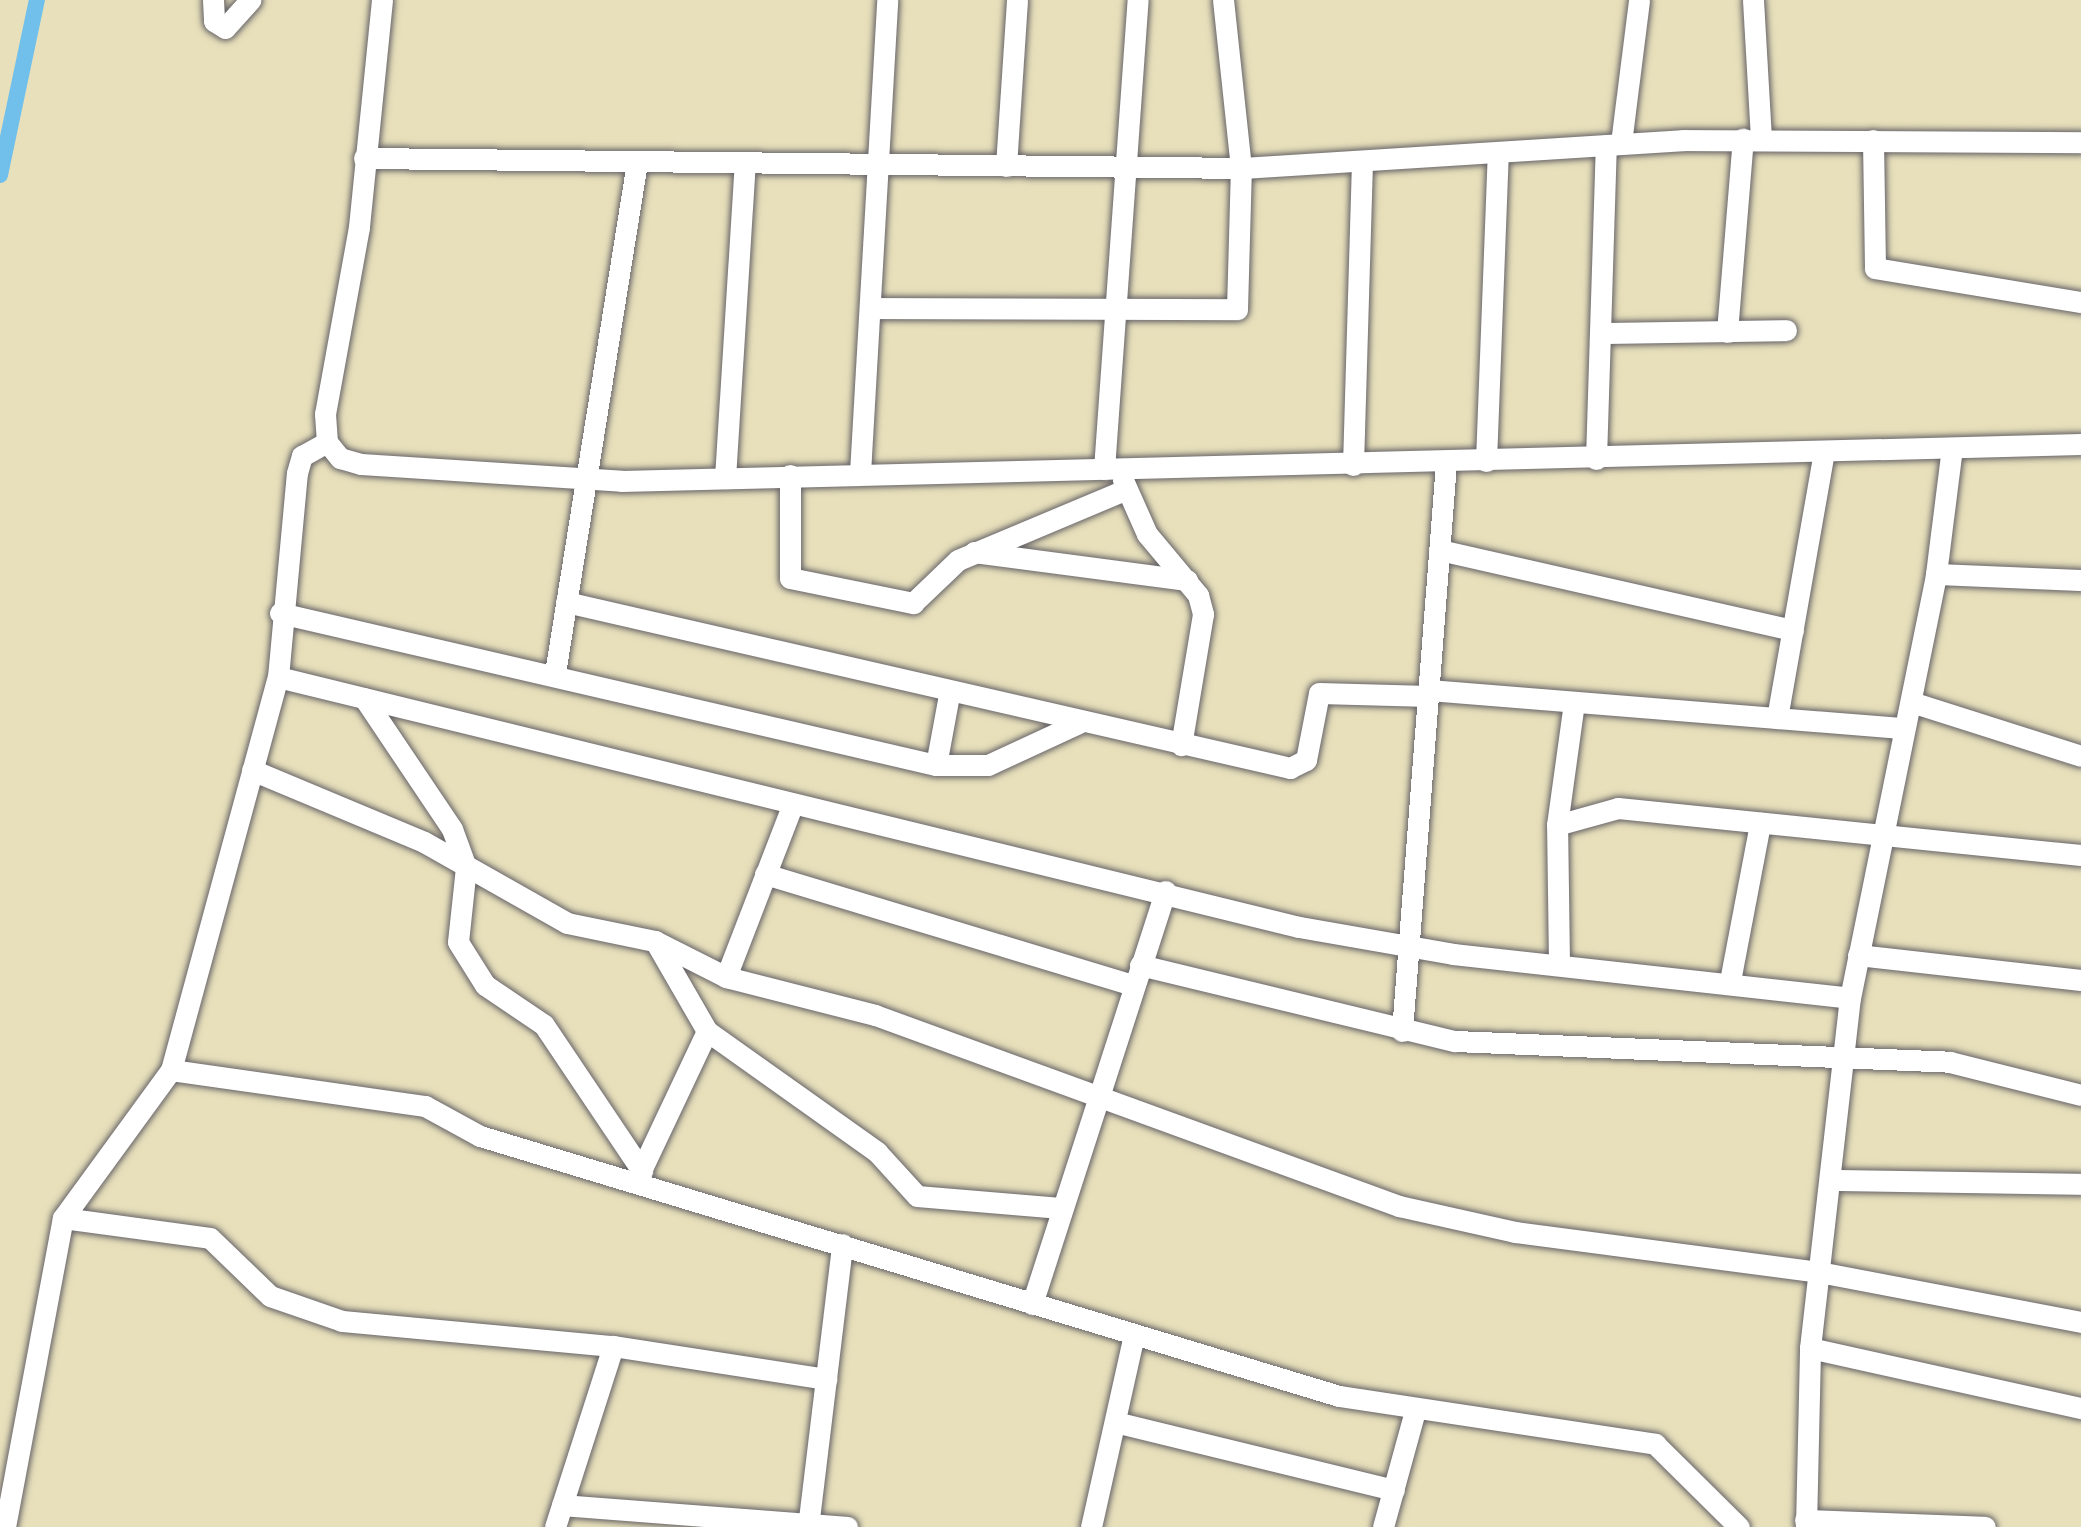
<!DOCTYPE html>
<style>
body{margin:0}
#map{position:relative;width:2081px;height:1527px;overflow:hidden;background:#e8e0bb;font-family:Mali,sans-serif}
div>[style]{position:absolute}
.canal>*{height:16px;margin:-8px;padding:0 8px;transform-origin:8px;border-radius:8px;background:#70c0eb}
.roads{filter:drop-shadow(0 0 3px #676468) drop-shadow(0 0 3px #676468)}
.minor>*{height:21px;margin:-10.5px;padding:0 10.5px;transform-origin:10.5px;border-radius:10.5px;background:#fff}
span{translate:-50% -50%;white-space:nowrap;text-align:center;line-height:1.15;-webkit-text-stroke:10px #fff;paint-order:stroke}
</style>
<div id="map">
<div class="canal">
<i style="left:0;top:175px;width:179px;rotate:-78.1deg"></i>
</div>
<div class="roads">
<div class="minor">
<i style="left:213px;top:0;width:21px;rotate:87deg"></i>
<i style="left:214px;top:21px;width:13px;rotate:32deg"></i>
<i style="left:225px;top:28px;width:38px;rotate:-48deg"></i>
<i style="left:382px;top:0;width:228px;rotate:95.8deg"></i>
<i style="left:359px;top:227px;width:190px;rotate:100.3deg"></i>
<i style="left:325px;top:414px;width:28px;rotate:86deg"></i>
<i style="left:327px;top:442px;width:21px;rotate:51deg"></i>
<i style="left:340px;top:458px;width:22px;rotate:16deg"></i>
<i style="left:361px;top:464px;width:261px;rotate:3.7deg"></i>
<i style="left:621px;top:481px;width:1460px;rotate:-1.45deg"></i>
<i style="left:1753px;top:0;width:139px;rotate:86.7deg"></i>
<i style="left:1873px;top:140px;width:128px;rotate:89.1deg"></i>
<i style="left:1875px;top:268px;width:209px;rotate:9.4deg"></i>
<i style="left:1621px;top:143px;width:144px;rotate:-82.8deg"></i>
<i style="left:364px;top:158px;width:877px;rotate:0.65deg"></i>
<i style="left:1241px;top:168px;width:443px;rotate:-3.6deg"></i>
<i style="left:1683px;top:140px;width:398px;rotate:0.3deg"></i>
<i style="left:1006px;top:166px;width:166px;rotate:-86.2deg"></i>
<i style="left:870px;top:308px;width:367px;rotate:0.2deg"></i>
<i style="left:1237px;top:309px;width:141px;rotate:-88.4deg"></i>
<i style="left:1241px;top:168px;width:169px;rotate:-96.1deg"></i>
<i style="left:1727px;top:332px;width:194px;rotate:-85.3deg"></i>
<i style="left:1600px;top:333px;width:186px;rotate:-0.9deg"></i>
<i style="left:1596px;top:459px;width:314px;rotate:-88.2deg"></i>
<i style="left:1486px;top:461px;width:308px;rotate:-87.8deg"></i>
<i style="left:1353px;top:465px;width:304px;rotate:-88.3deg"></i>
<i style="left:1104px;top:469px;width:470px;rotate:-85.9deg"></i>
<i style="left:860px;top:473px;width:474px;rotate:-86.7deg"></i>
<i style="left:790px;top:475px;width:103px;rotate:90deg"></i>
<i style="left:790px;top:578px;width:126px;rotate:11.5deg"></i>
<i style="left:913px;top:603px;width:62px;rotate:-43.7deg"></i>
<i style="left:958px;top:560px;width:183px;rotate:-22.8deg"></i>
<i style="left:725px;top:478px;width:316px;rotate:-86.4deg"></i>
<i style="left:1123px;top:480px;width:59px;rotate:66deg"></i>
<i style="left:1147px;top:534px;width:80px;rotate:50.1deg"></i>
<i style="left:1198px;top:595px;width:20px;rotate:75deg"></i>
<i style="left:1203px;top:614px;width:133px;rotate:99.5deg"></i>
<i style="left:1440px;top:550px;width:362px;rotate:12.8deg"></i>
<i style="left:974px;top:552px;width:215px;rotate:7.5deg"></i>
<i style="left:1936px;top:574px;width:145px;rotate:2.4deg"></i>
<i style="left:566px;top:602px;width:743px;rotate:12.91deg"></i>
<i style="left:1290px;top:768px;width:18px;rotate:-27deg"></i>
<i style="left:1306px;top:760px;width:68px;rotate:-79deg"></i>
<i style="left:1319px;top:693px;width:110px;rotate:1.6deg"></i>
<i style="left:280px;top:613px;width:673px;rotate:13.05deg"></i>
<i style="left:936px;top:765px;width:52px"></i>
<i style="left:988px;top:765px;width:100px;rotate:-24.8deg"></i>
<i style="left:555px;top:673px;width:518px;rotate:-80.88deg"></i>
<i style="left:278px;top:677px;width:1051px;rotate:13.76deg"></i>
<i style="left:1299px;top:927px;width:156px;rotate:9.9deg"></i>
<i style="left:1453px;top:954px;width:399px;rotate:6.3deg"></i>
<i style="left:1429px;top:690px;width:477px;rotate:4.6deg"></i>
<i style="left:364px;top:698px;width:158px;rotate:56.1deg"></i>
<i style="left:452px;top:829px;width:40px;rotate:69.8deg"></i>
<i style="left:466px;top:867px;width:75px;rotate:96.1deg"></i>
<i style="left:458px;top:942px;width:51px;rotate:57.9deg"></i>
<i style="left:485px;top:985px;width:71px;rotate:34.1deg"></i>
<i style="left:544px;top:1025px;width:176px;rotate:56.1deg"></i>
<i style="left:1911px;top:702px;width:178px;rotate:17.6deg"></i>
<i style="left:1777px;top:718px;width:270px;rotate:-80deg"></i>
<i style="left:936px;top:765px;width:71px;rotate:-79.5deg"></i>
<i style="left:252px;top:770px;width:186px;rotate:22.7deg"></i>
<i style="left:424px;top:842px;width:164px;rotate:29.5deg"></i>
<i style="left:567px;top:923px;width:90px;rotate:11.6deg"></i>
<i style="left:655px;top:941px;width:104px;rotate:60deg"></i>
<i style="left:707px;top:1031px;width:209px;rotate:35.4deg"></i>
<i style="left:877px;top:1152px;width:59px;rotate:47.7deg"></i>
<i style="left:917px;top:1196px;width:144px;rotate:4.8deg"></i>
<i style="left:1557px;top:825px;width:63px;rotate:-15.6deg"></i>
<i style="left:1618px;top:808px;width:465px;rotate:5.8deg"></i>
<i style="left:765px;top:874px;width:384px;rotate:16.8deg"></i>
<i style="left:655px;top:941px;width:80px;rotate:26.9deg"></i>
<i style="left:726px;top:977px;width:154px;rotate:14.3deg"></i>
<i style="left:875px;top:1015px;width:558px;rotate:20.03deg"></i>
<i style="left:1399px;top:1206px;width:119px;rotate:12.6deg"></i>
<i style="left:1515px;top:1232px;width:307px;rotate:7.5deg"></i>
<i style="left:1819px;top:1272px;width:267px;rotate:10.8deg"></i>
<i style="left:1858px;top:955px;width:224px;rotate:6.4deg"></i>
<i style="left:1559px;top:963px;width:138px;rotate:-90.8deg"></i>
<i style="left:1557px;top:825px;width:124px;rotate:-82.1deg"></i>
<i style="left:1140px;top:965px;width:324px;rotate:13.6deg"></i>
<i style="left:1455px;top:1041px;width:495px;rotate:2.4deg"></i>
<i style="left:1950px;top:1062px;width:135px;rotate:14.1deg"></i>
<i style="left:726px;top:977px;width:183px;rotate:-68.9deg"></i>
<i style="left:1730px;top:981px;width:161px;rotate:-79.2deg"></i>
<i style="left:1402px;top:1031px;width:570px;rotate:-85.57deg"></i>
<i style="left:171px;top:1070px;width:257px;rotate:8.1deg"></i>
<i style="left:425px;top:1106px;width:63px;rotate:28.6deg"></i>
<i style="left:480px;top:1136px;width:897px;rotate:16.84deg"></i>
<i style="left:1339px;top:1396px;width:320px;rotate:8.6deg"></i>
<i style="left:1655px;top:1444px;width:118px;rotate:44.7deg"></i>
<i style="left:638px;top:1177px;width:161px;rotate:-64.7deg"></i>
<i style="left:1833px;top:1180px;width:248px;rotate:0.9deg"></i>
<i style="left:63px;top:1218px;width:148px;rotate:7.7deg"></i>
<i style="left:210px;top:1238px;width:83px;rotate:44deg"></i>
<i style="left:270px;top:1296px;width:76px;rotate:19.1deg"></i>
<i style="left:342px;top:1321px;width:272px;rotate:5.3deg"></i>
<i style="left:613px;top:1346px;width:216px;rotate:8.8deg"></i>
<i style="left:1032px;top:1304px;width:434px;rotate:-72.1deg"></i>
<i style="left:1810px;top:1348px;width:278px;rotate:12.5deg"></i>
<i style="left:1115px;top:1422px;width:287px;rotate:13.7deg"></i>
<i style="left:562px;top:1505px;width:286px;rotate:4.4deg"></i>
<i style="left:1805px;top:1520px;width:180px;rotate:2.2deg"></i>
<i style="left:5px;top:1527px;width:314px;rotate:-79.4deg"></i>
<i style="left:63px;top:1218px;width:183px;rotate:-53.9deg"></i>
<i style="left:171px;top:1070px;width:407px;rotate:-74.8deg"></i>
<i style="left:278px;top:677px;width:205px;rotate:-84.7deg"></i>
<i style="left:297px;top:473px;width:18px;rotate:-74deg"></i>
<i style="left:302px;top:456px;width:29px;rotate:-29deg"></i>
<i style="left:555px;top:1527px;width:190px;rotate:-72.2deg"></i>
<i style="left:808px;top:1527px;width:285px;rotate:-83.1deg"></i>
<i style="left:1091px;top:1527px;width:193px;rotate:-77.4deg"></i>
<i style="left:1383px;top:1527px;width:120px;rotate:-74.6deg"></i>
<i style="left:1806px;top:1527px;width:179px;rotate:-88.7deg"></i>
<i style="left:1810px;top:1348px;width:352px;rotate:-83.5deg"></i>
<i style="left:1850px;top:998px;width:433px;rotate:-78.5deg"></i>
<i style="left:1936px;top:574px;width:127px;rotate:-82.8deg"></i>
</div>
</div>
</div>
